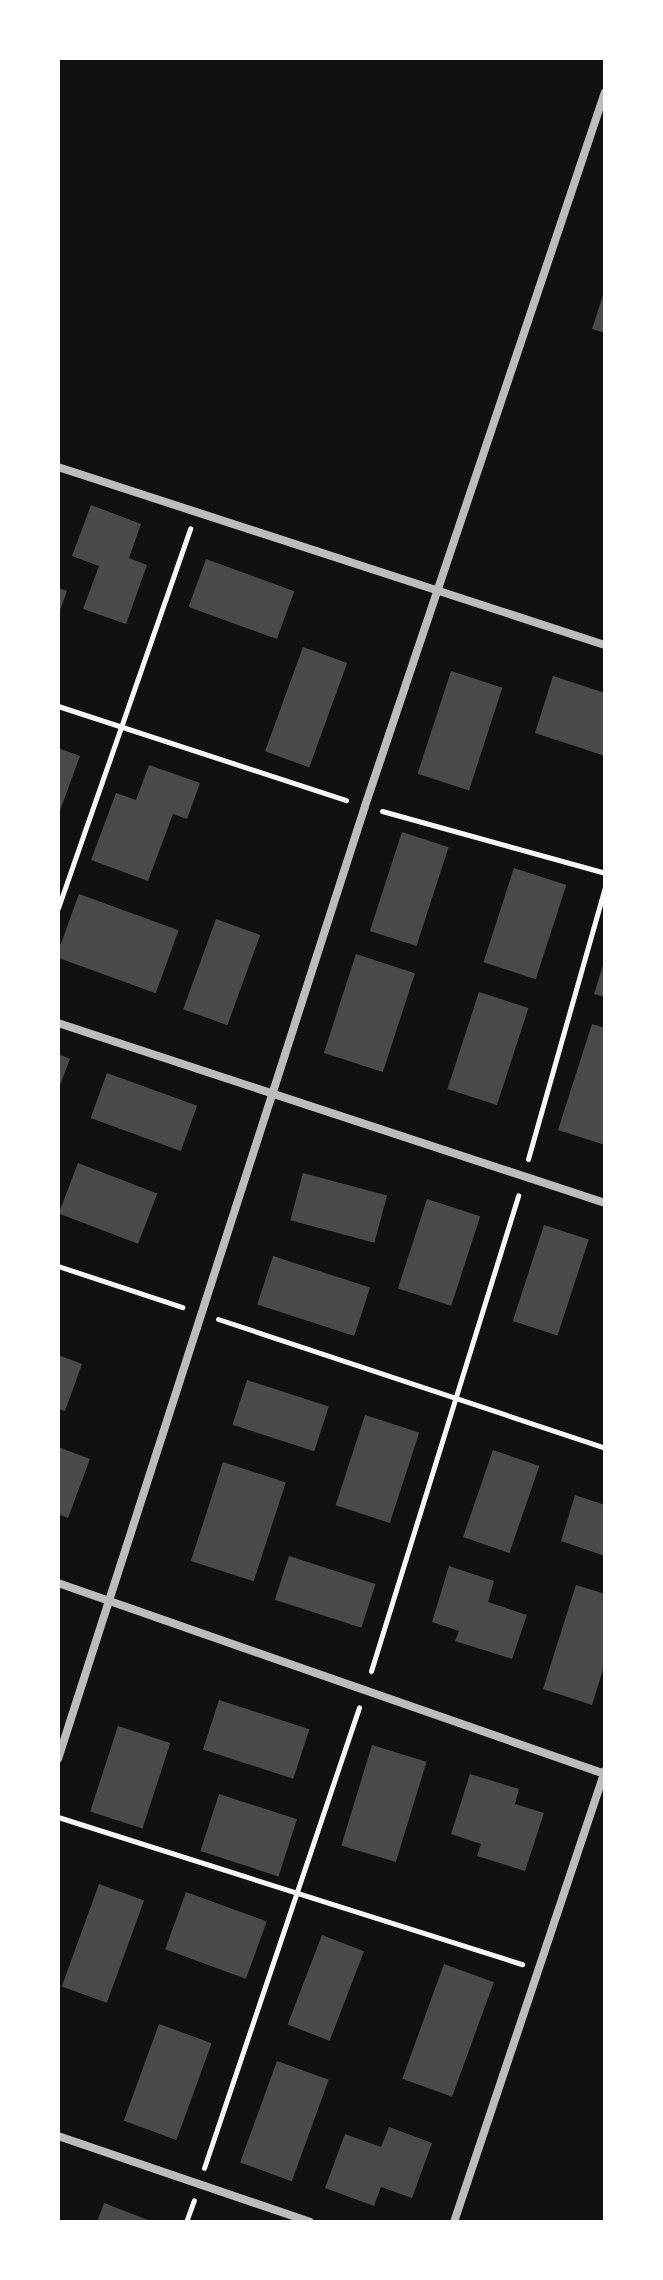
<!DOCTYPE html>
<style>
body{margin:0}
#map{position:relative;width:663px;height:2280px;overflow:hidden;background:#111;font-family:"IBM Plex Serif",serif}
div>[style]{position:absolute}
.building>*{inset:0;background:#4a4a4a;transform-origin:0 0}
.path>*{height:5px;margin:-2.5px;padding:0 2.5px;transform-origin:2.5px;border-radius:2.5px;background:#f5f5f5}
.minor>*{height:8px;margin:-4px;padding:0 4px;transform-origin:4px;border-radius:4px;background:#bcbcbc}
span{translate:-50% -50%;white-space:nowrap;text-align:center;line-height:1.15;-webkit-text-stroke:8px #fff;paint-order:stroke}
.frame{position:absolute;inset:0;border:60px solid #fff;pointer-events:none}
</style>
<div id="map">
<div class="building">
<i style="clip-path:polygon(604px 292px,605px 292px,605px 333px,592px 329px)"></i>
<i style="clip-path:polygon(91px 505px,141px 524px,129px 558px,147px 565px,126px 624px,83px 609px,99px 566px,72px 556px)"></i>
<i style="left:206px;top:559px;width:94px;height:51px;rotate:20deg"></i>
<i style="clip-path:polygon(58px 588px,67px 591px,58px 616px)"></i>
<i style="left:303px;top:647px;width:47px;height:111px;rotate:20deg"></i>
<i style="left:451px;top:671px;width:54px;height:108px;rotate:18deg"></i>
<i style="clip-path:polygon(553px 676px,605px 693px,605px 756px,535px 733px)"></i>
<i style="clip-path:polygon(58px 748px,80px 756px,58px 816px)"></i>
<i style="clip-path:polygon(149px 765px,200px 783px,187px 819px,173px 814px,148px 881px,91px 860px,116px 793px,136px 800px)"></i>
<i style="left:402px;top:832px;width:49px;height:104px;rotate:18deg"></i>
<i style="left:514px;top:868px;width:55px;height:99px;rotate:18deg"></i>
<i style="left:79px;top:894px;width:106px;height:67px;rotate:20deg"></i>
<i style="left:216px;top:919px;width:47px;height:96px;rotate:20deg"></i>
<i style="left:356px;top:954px;width:62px;height:104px;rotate:18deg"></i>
<i style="clip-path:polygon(604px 962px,605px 962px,605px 997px,594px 994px)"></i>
<i style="left:479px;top:992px;width:52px;height:102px;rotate:18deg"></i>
<i style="clip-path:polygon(592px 1024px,605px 1028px,605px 1145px,558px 1130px)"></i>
<i style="clip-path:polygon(58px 1054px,70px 1059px,58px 1090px)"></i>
<i style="left:107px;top:1073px;width:96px;height:48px;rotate:20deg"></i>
<i style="left:78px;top:1163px;width:85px;height:54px;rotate:21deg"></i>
<i style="left:303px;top:1173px;width:87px;height:49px;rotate:15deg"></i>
<i style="left:427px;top:1199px;width:56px;height:94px;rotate:18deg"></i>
<i style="left:544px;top:1225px;width:47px;height:101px;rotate:18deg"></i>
<i style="left:273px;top:1256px;width:102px;height:51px;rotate:18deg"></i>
<i style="clip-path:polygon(58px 1355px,82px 1364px,65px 1411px,58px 1409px)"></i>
<i style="left:247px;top:1380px;width:86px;height:47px;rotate:18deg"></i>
<i style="left:365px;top:1415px;width:57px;height:95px;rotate:18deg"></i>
<i style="clip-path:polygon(58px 1447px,90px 1459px,68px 1518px,58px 1514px)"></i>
<i style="left:493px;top:1450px;width:49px;height:92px;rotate:19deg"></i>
<i style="left:223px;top:1462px;width:66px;height:104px;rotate:18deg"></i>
<i style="clip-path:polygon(575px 1495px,605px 1505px,605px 1556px,561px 1541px)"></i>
<i style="left:289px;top:1556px;width:91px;height:46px;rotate:18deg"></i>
<i style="clip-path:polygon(449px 1566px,494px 1581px,488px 1602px,527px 1615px,512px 1659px,455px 1641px,459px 1631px,432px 1622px)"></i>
<i style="clip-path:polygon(576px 1585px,605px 1594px,605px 1663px,592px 1705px,543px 1689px)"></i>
<i style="left:219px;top:1700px;width:95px;height:52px;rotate:18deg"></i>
<i style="left:118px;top:1726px;width:55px;height:90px;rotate:18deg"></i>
<i style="left:372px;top:1745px;width:57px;height:105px;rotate:17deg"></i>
<i style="clip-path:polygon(470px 1774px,519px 1789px,515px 1804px,544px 1813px,525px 1871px,477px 1856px,481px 1844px,451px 1834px)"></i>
<i style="left:219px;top:1794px;width:82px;height:60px;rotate:18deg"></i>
<i style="left:99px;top:1884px;width:48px;height:109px;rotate:20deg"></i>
<i style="left:186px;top:1892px;width:86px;height:61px;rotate:20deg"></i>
<i style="left:322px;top:1935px;width:45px;height:96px;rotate:21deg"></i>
<i style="left:444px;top:1964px;width:53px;height:122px;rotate:20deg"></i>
<i style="left:159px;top:2024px;width:56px;height:103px;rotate:20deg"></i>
<i style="left:277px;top:2061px;width:55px;height:108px;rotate:20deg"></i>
<i style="clip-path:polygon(389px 2127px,432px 2143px,412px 2198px,381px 2187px,374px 2206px,325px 2188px,345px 2134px,381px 2147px)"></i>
<i style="clip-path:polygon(104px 2203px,153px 2222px,97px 2222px)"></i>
</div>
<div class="path">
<i style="left:58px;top:706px;width:303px;rotate:18.1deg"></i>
<i style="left:382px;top:811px;width:231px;rotate:15.5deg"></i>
<i style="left:58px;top:908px;width:402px;rotate:-70.8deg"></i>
<i style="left:528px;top:1159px;width:284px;rotate:-74.2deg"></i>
<i style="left:58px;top:1266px;width:131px;rotate:18.3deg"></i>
<i style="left:218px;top:1319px;width:408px;rotate:18.4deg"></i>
<i style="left:371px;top:1671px;width:498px;rotate:-72.8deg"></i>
<i style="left:58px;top:1817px;width:487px;rotate:17.6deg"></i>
<i style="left:204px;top:2168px;width:486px;rotate:-71.4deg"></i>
<i style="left:186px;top:2222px;width:23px;rotate:-70deg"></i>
</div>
<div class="minor">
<i style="left:58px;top:467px;width:575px;rotate:18.03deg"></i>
<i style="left:58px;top:1023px;width:576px;rotate:18.21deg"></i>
<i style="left:58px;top:1583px;width:579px;rotate:19.25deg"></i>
<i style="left:58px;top:1759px;width:1001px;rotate:-72.14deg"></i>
<i style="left:365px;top:806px;width:753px;rotate:-71.42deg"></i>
<i style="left:58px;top:2136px;width:266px;rotate:18.8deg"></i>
<i style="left:454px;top:2222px;width:476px;rotate:-71.5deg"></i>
</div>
<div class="frame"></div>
</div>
